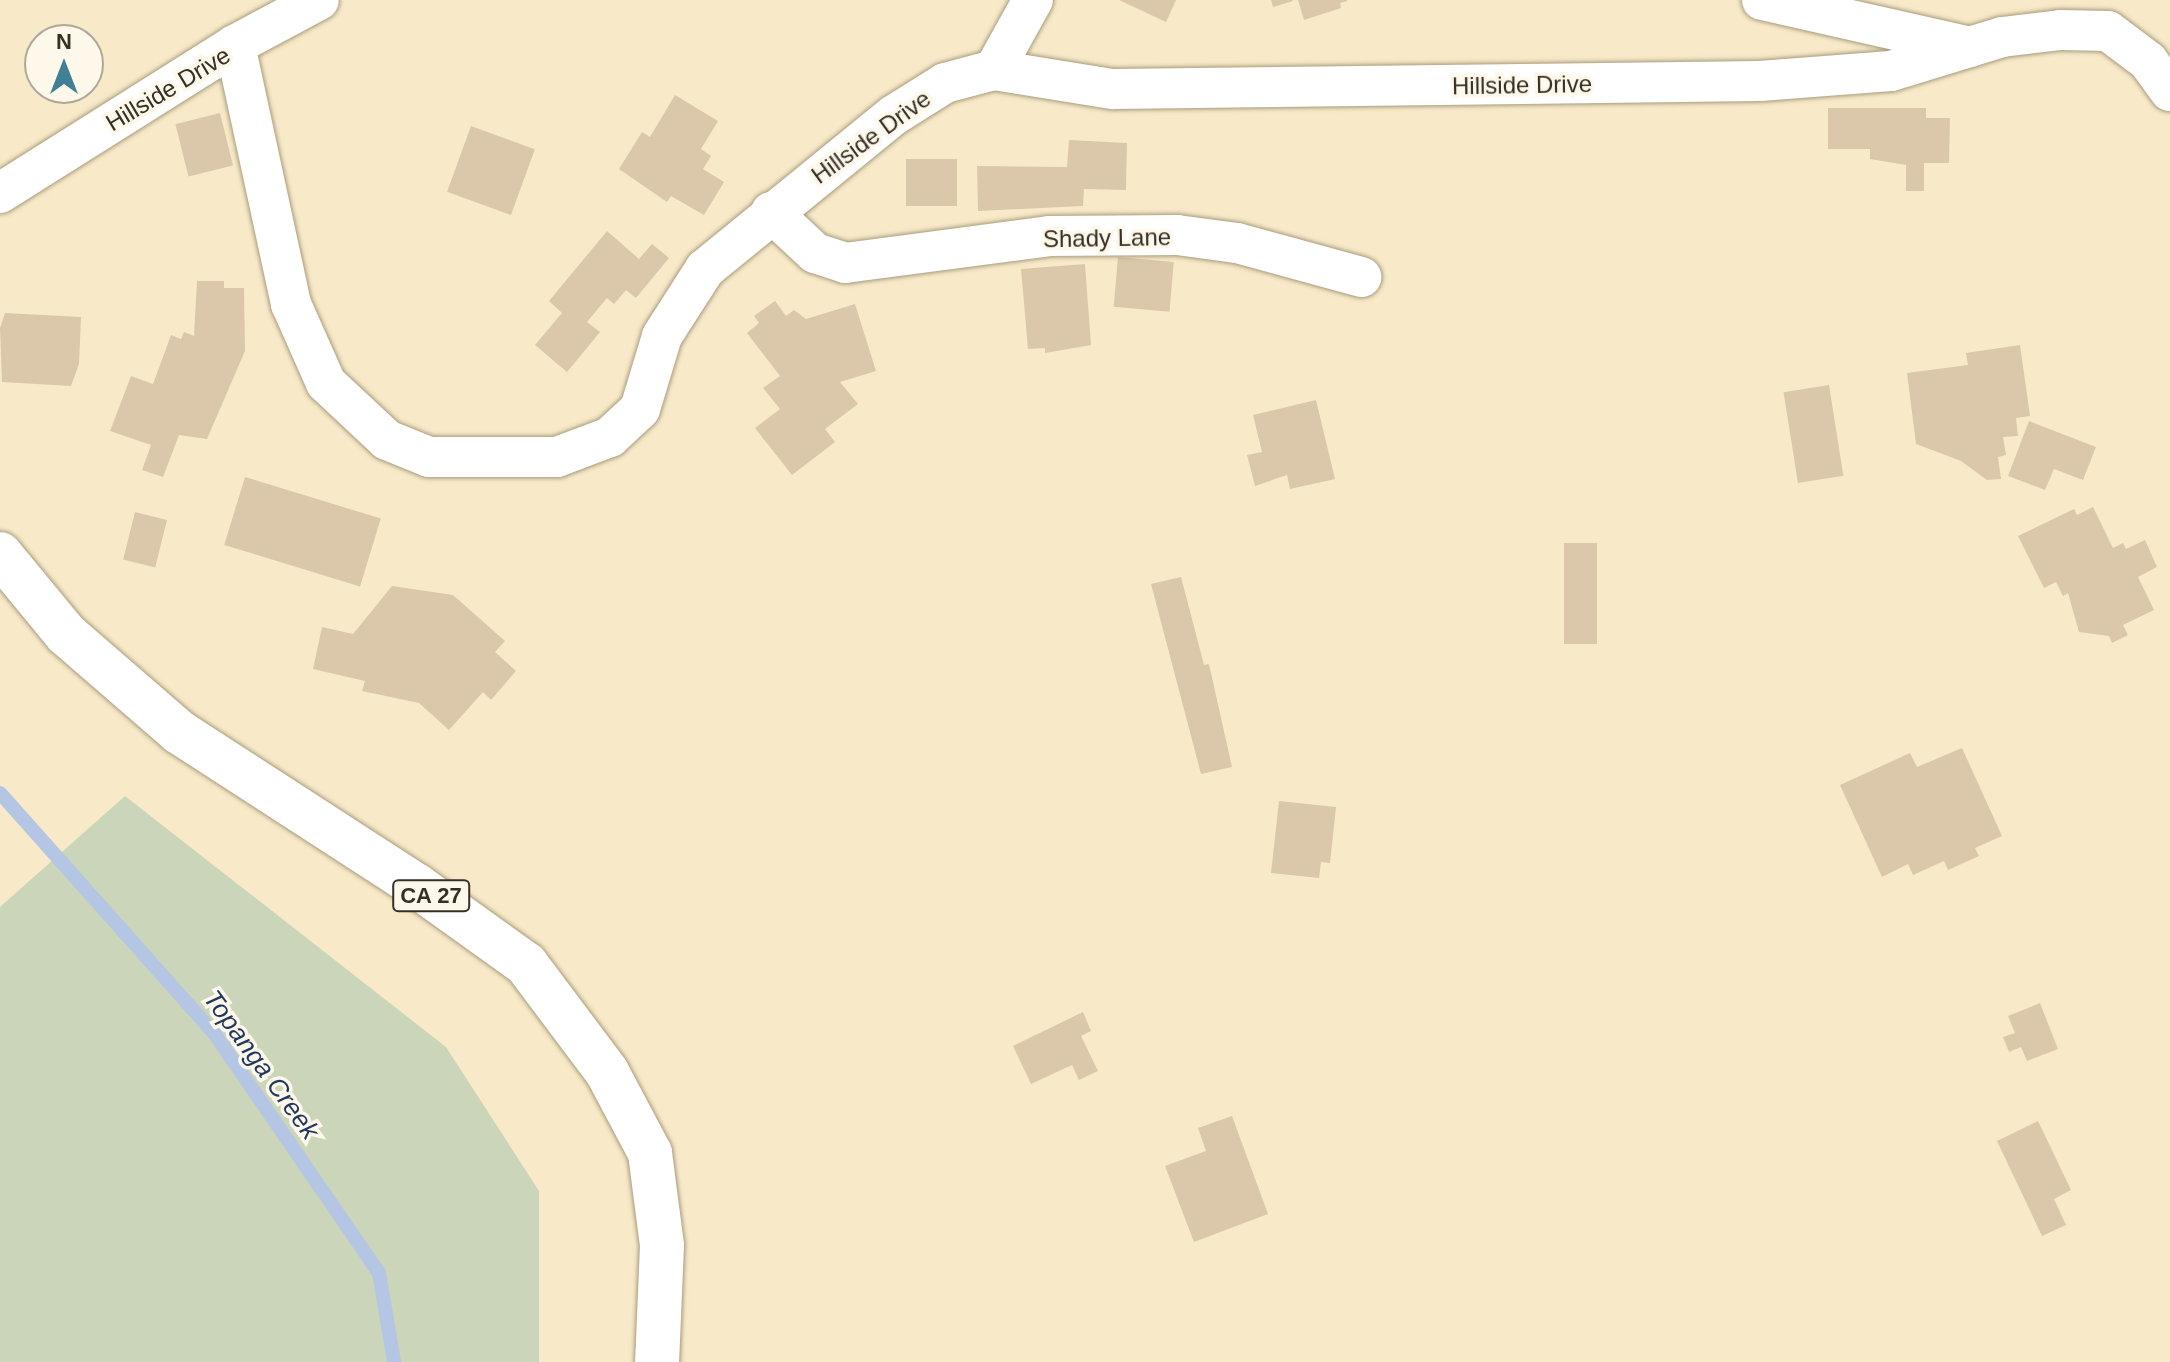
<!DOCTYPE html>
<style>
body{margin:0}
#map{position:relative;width:2170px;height:1362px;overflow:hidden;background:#f8eac9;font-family:Arial,sans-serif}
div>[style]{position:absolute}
.green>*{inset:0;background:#cbd5b9}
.stream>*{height:14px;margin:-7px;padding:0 7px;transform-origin:7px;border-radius:7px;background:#b4c6e3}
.building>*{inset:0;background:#dbc7aa;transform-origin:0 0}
.roads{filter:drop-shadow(0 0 2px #a99c7d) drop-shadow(0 0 2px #a99c7d)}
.street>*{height:40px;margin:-20px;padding:0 20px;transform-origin:20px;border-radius:20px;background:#fff}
.primary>*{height:44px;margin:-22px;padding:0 22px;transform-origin:22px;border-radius:22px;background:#fff}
span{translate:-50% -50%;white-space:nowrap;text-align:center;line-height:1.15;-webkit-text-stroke:7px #fef8eb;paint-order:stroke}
.shield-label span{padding:2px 6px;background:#fef8eb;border:2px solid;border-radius:6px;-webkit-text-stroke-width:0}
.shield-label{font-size:22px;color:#363024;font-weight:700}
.street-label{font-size:24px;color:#363024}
.water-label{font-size:26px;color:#1f375e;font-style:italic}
.north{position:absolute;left:24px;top:24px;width:80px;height:80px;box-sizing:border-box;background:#fef8eb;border:2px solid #aea89b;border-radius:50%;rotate:0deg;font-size:22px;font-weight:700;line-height:32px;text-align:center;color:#363024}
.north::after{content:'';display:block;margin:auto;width:28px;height:36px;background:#407f94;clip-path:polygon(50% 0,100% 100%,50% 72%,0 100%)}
</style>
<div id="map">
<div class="green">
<i style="clip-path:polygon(125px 796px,446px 1047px,539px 1191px,539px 1362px,0 1362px,0 907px)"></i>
</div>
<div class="stream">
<i style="left:0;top:793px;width:322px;rotate:48.3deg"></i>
<i style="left:214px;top:1033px;width:291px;rotate:55.5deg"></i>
<i style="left:379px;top:1273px;width:90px;rotate:80.4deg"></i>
</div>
<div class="building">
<i style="clip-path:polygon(1119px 0,1176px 0,1166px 22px)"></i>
<i style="clip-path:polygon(1271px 0,1292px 0,1293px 1px,1273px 7px)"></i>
<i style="clip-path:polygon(1298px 0,1347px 0,1347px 1px,1340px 3px,1341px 8px,1304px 20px)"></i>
<i style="clip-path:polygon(675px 95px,718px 121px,701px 149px,711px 156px,703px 169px,724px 182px,704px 215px,671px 196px,667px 202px,619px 169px,642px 132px,650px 137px)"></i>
<i style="clip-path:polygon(1828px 108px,1926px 108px,1926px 118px,1950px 118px,1949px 163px,1924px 163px,1924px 191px,1906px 191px,1906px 165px,1870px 159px,1870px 149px,1828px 149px)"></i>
<i style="left:220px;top:113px;width:54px;height:46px;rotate:76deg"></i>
<i style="left:471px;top:126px;width:68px;height:70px;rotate:20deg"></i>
<i style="clip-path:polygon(1069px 140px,1127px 143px,1126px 190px,1084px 189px,1083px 206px,978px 211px,977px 166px,1067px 167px)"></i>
<i style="left:906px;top:159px;width:51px;height:47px"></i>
<i style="clip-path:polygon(607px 231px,639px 259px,652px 244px,669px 258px,636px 298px,626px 290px,614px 304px,607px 298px,587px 322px,600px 332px,567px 372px,535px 345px,562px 313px,549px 301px)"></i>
<i style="left:1118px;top:257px;width:56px;height:50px;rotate:5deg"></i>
<i style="clip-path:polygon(1085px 264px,1091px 345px,1045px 353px,1045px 348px,1028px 349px,1021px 269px)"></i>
<i style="clip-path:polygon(197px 281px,224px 281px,224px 288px,244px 288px,245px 351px,207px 439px,179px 435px,163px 477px,142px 470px,151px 445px,110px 431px,131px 376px,153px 384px,171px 335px,181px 339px,184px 332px,194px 336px)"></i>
<i style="clip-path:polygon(775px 301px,786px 316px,794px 310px,806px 319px,855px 304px,876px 371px,840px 382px,858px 404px,825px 429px,835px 442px,792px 475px,755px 428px,780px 409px,763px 388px,780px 376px,747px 333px,759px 323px,754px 316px)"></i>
<i style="clip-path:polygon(5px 313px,81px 317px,79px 364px,71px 386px,2px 382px,0 328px)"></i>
<i style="clip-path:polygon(2020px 345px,2030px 416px,2016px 418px,2018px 436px,2003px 437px,2006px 455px,1998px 457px,2001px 479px,1987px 480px,1961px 461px,1916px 444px,1907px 373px,1968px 365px,1966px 353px)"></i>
<i style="left:1829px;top:385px;width:92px;height:46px;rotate:81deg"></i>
<i style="clip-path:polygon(1316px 400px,1335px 479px,1290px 489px,1287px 475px,1255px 486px,1247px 455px,1262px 452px,1253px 415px)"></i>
<i style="clip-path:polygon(2029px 421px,2096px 447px,2083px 480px,2054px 469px,2045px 490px,2008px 476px)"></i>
<i style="left:245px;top:477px;width:142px;height:71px;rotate:17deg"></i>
<i style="clip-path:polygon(2093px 507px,2113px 548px,2123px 543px,2126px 549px,2145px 540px,2157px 567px,2138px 577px,2154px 610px,2123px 625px,2128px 635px,2112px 643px,2109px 636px,2079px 632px,2068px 593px,2063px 596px,2056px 582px,2044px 588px,2018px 536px,2074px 509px,2077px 515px)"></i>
<i style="left:135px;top:512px;width:33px;height:49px;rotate:14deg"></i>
<i style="left:1564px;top:543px;width:33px;height:101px"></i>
<i style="clip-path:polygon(1181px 577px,1204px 665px,1209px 664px,1232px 767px,1201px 774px,1151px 584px)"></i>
<i style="clip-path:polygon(392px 586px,453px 595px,505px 641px,495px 652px,516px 671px,491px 700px,483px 692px,449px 730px,419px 703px,362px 691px,365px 681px,313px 669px,322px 627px,353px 634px)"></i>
<i style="clip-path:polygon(1962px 748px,2002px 836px,1975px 848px,1979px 856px,1948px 870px,1944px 861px,1913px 875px,1908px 864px,1882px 877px,1840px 785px,1910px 753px,1917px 767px)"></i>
<i style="clip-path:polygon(1279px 801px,1336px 807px,1330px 863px,1321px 862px,1319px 878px,1271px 873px)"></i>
<i style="clip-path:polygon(2040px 1003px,2058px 1049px,2027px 1061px,2021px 1047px,2009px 1052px,2003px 1037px,2015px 1033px,2008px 1016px)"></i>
<i style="clip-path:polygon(1083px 1012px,1091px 1031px,1081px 1036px,1098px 1071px,1079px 1080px,1072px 1065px,1031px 1084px,1013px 1046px)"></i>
<i style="clip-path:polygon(1232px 1116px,1268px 1214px,1194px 1242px,1165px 1166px,1206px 1151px,1198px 1128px)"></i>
<i style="clip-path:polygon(2038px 1121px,2071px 1190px,2054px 1199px,2066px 1225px,2042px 1236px,1997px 1141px)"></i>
</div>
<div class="roads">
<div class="street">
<i style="left:1762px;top:0;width:213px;rotate:12.7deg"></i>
<i style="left:235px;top:45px;width:265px;rotate:77.8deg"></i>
<i style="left:291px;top:304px;width:86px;rotate:66.1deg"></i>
<i style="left:326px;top:383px;width:83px;rotate:43.1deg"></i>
<i style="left:387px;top:440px;width:45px;rotate:22deg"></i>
<i style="left:429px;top:457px;width:128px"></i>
<i style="left:557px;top:457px;width:57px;rotate:-20.7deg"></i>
<i style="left:610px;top:437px;width:41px;rotate:-43deg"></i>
<i style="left:640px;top:409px;width:76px;rotate:-73.2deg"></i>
<i style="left:662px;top:336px;width:80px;rotate:-57.3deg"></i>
<i style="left:705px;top:269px;width:244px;rotate:-39.2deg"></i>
<i style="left:894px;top:115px;width:60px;rotate:-32.1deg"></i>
<i style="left:945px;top:83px;width:51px;rotate:-14.9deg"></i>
<i style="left:994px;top:70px;width:121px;rotate:9.1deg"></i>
<i style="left:1113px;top:89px;width:647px;rotate:-0.71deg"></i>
<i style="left:1760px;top:81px;width:131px;rotate:-4.4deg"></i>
<i style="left:1891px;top:71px;width:116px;rotate:-17deg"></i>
<i style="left:2002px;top:37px;width:59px;rotate:-6.8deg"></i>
<i style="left:2061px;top:30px;width:47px;rotate:1.2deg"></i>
<i style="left:2108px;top:31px;width:50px;rotate:36.9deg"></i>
<i style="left:2148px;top:61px;width:37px;rotate:54deg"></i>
<i style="left:994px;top:70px;width:80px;rotate:-60.9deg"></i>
<i style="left:0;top:193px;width:278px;rotate:-32.2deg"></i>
<i style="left:235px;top:45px;width:95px;rotate:-28.2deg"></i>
<i style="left:771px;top:212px;width:60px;rotate:43deg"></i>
<i style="left:815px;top:253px;width:32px;rotate:18deg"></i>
<i style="left:845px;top:263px;width:206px;rotate:-7.5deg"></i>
<i style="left:1049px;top:236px;width:128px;rotate:-0.4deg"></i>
<i style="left:1177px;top:235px;width:61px;rotate:7.6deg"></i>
<i style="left:1237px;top:243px;width:129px;rotate:15.3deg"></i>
</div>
<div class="primary">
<i style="left:0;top:554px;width:104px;rotate:50.5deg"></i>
<i style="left:66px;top:634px;width:150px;rotate:40.9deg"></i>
<i style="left:179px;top:732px;width:283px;rotate:32.9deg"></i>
<i style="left:417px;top:886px;width:134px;rotate:35.6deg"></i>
<i style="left:526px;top:964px;width:135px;rotate:53.1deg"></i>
<i style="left:607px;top:1072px;width:92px;rotate:62deg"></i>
<i style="left:650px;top:1153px;width:93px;rotate:82.6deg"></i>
<i style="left:662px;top:1245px;width:117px;rotate:92.4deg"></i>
</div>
</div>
<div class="shield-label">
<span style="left:431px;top:896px">CA 27</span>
</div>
<div class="street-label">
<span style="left:1522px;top:85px;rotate:-1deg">Hillside Drive</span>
<span style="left:168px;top:89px;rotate:-31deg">Hillside Drive</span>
<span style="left:871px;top:137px;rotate:-36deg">Hillside Drive</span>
<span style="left:1107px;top:238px;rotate:-1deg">Shady Lane</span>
</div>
<div class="water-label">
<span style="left:261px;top:1065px;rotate:54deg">Topanga Creek</span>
</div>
<div class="north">N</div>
</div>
